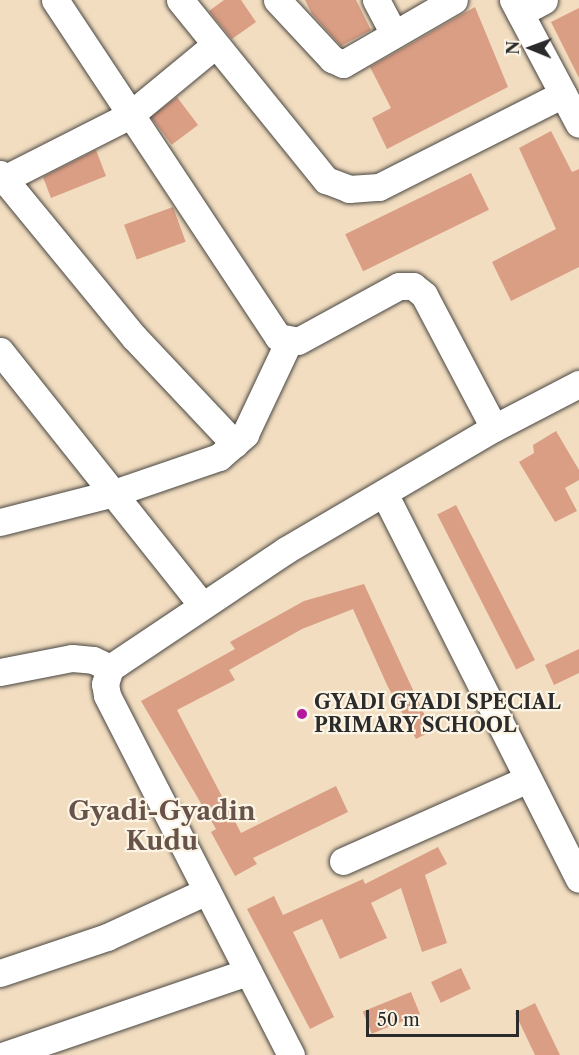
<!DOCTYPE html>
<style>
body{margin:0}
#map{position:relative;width:579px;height:1055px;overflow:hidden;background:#f2ddc0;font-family:"Libre Caslon Text",serif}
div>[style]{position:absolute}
.building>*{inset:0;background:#da9e85;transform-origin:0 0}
.roads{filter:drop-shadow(0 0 2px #494641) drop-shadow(0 0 2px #494641)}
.minor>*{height:27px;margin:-13.5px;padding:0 13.5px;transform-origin:13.5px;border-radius:13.5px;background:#fff}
.dots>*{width:16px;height:16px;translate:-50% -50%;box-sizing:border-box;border:3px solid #fcf5e5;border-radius:50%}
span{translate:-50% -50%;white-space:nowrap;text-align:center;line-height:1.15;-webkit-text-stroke:4.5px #fcf5e5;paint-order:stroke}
.poi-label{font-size:20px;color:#2b2b2b;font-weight:700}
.left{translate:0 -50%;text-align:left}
.district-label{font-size:26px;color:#68534a;font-weight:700}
.north{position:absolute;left:501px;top:18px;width:60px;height:60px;-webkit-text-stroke:4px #fcf5e5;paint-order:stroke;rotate:271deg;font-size:16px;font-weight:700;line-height:24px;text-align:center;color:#2b2b2b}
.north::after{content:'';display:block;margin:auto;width:21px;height:27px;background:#2b2b2b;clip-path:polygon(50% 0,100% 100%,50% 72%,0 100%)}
.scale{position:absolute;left:366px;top:1010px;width:153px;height:27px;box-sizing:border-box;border:3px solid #2b2b2b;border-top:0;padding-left:8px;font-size:18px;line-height:21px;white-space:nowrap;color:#2b2b2b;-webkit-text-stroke:4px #fcf5e5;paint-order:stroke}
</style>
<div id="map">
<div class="building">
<i style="clip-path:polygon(224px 0,241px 0,256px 22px,232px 39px,209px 11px)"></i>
<i style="clip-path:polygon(305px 0,356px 0,371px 30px,341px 46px,312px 14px)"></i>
<i style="clip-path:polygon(475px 7px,508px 87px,387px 149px,372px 118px,391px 108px,370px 67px)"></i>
<i style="clip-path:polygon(579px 8px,579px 78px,551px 22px)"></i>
<i style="left:177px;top:97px;width:35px;height:33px;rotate:53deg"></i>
<i style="clip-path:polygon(551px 131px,572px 172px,579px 169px,579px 267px,511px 301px,492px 262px,556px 229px,519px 148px)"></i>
<i style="clip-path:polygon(96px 150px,106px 176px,51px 198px,43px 177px)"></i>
<i style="left:471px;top:173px;width:41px;height:140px;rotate:64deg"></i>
<i style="left:173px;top:207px;width:37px;height:52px;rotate:70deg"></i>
<i style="clip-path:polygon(556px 431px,579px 470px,579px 480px,565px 488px,577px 511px,555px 522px,519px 462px,534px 453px,533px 445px)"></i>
<i style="left:456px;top:505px;width:174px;height:21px;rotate:63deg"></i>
<i style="clip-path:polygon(364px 584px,432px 731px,416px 739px,387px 685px,353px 609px,302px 629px,229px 670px,235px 680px,177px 710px,241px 833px,336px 786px,348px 812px,253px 858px,257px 864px,235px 876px,211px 832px,216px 829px,141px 701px,235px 649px,230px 642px,304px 601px)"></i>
<i style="clip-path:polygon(579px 649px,579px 673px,554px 685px,545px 665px)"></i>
<i style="clip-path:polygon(438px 847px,447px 864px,425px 875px,447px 943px,422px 952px,401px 888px,371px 903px,387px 938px,340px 959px,322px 919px,293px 932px,334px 1017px,310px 1029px,247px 909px,274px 896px,283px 915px,363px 879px,365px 884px)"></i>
<i style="left:461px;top:968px;width:23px;height:33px;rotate:65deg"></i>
<i style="left:411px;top:992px;width:24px;height:52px;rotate:68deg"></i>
<i style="clip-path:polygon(535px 1003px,560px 1055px,535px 1055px,515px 1013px)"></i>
</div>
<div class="roads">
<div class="minor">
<i style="left:55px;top:0;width:404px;rotate:56.5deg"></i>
<i style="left:278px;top:337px;width:20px;rotate:11deg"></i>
<i style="left:298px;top:341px;width:115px;rotate:-28.6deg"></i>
<i style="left:399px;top:286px;width:14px"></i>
<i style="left:413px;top:286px;width:14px;rotate:39deg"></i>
<i style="left:424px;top:295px;width:150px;rotate:62.2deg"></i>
<i style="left:180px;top:0;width:232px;rotate:51deg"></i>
<i style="left:326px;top:180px;width:25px;rotate:21deg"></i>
<i style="left:349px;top:189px;width:30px;rotate:-4deg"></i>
<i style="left:379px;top:187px;width:206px;rotate:-26.8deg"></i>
<i style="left:277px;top:0;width:81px;rotate:47deg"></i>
<i style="left:332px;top:59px;width:12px;rotate:24deg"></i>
<i style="left:343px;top:64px;width:128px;rotate:-30deg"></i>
<i style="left:376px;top:0;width:38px;rotate:62deg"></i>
<i style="left:513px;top:0;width:140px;rotate:62deg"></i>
<i style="left:520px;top:13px;width:27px;rotate:-28deg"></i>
<i style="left:0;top:174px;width:211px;rotate:50.6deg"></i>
<i style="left:134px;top:337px;width:147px;rotate:46.7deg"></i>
<i style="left:0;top:181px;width:146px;rotate:-26.9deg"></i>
<i style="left:130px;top:115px;width:110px;rotate:-39.5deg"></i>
<i style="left:0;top:351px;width:325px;rotate:51.5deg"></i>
<i style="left:384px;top:493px;width:432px;rotate:63.2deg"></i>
<i style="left:0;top:522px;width:118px;rotate:-14.3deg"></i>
<i style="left:114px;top:493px;width:111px;rotate:-18.9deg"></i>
<i style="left:219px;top:457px;width:35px;rotate:-41deg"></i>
<i style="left:245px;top:434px;width:103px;rotate:-64.7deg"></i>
<i style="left:0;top:672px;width:73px;rotate:-11deg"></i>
<i style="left:72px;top:658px;width:21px;rotate:5deg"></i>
<i style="left:93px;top:660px;width:19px;rotate:25deg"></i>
<i style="left:343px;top:861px;width:202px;rotate:-23.9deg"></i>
<i style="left:0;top:973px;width:113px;rotate:-18.6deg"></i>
<i style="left:107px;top:937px;width:110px;rotate:-24.7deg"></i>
<i style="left:5px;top:1055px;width:257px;rotate:-18.9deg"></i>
<i style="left:291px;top:1055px;width:404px;rotate:-117.1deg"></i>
<i style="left:107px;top:695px;width:11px;rotate:-100deg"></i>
<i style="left:105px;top:684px;width:17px;rotate:-73deg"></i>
<i style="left:110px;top:668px;width:212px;rotate:-33.8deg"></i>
<i style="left:286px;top:550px;width:241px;rotate:-30.4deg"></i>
<i style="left:494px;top:428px;width:96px;rotate:-27.4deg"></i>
</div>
</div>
<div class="dots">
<i style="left:302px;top:714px;background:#b5179e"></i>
</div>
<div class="poi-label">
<span class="left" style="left:314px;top:714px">GYADI GYADI SPECIAL<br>PRIMARY SCHOOL</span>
</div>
<div class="district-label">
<span style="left:162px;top:827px">Gyadi-Gyadin<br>Kudu</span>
</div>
<div class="north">N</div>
<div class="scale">50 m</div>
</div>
